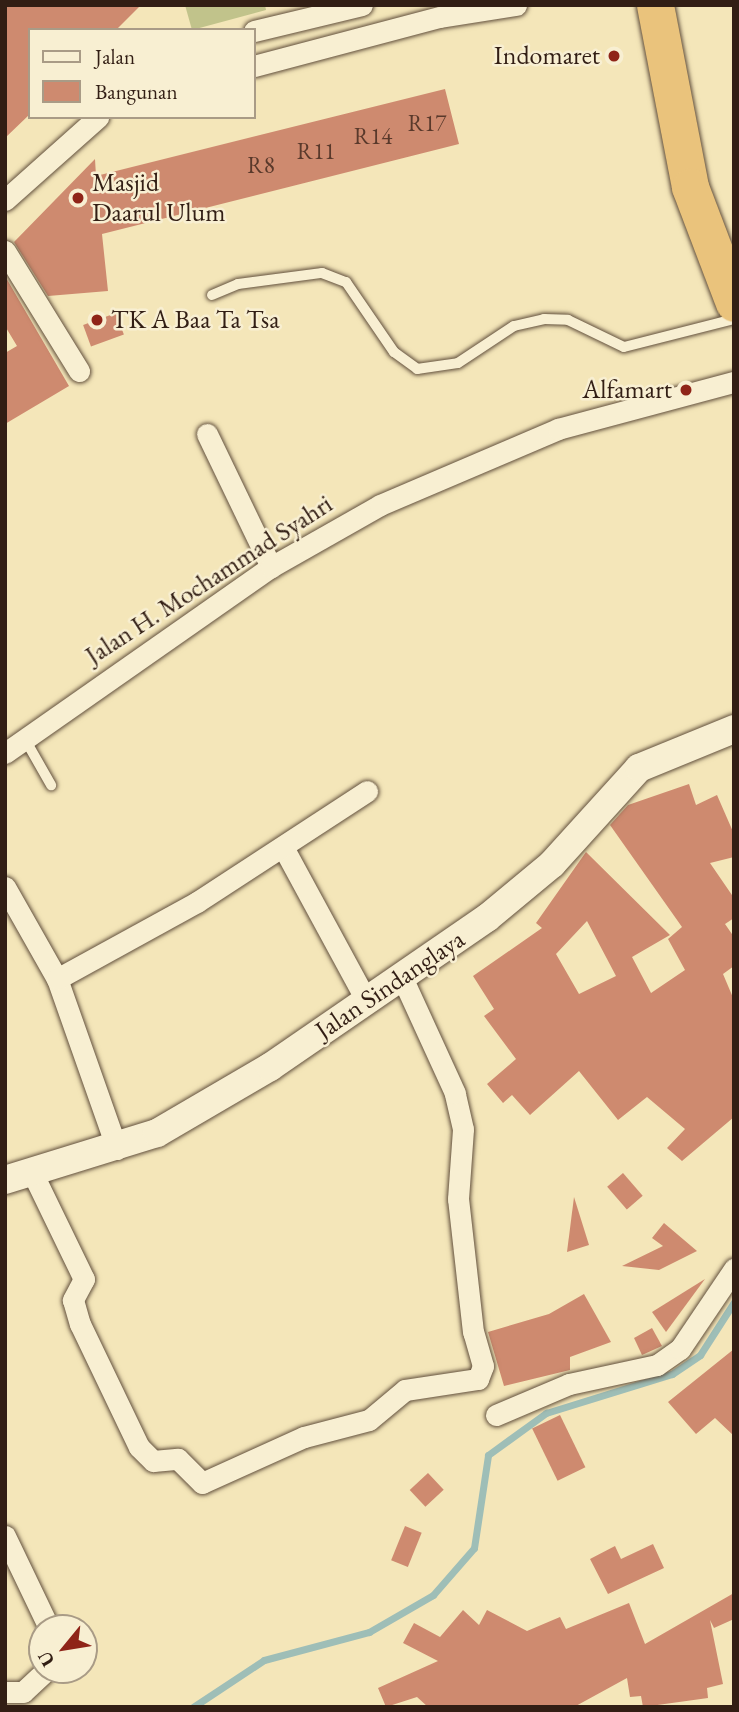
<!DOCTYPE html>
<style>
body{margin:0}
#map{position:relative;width:739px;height:1712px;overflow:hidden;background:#f4e6b9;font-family:"EB Garamond",serif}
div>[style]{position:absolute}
.green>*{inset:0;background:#c1c38b}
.stream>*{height:7px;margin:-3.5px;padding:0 3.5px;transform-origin:3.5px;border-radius:3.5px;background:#9ebeb7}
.building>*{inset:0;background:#ce8a6f;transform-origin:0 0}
.roads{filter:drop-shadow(0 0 2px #62503d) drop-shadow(0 0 2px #62503d)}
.service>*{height:10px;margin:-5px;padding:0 5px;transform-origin:5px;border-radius:5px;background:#f8efd2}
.minor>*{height:21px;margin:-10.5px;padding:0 10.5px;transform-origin:10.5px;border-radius:10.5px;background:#f8efd2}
.tertiary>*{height:28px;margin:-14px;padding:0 14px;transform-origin:14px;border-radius:14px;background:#f8efd2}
.trunk>*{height:37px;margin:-18.5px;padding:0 18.5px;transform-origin:18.5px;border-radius:18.5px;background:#eac37c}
.dots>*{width:19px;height:19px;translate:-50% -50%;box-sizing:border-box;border:4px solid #f8efd2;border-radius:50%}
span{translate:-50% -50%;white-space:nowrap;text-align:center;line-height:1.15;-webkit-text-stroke:5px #f8efd2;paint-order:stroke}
.number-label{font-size:23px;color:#59392b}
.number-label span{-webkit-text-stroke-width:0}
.poi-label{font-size:26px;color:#321e14}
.right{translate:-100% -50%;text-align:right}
.left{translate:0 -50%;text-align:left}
.street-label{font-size:26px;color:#321e14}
.frame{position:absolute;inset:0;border:7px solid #321e14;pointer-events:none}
.legend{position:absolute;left:28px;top:28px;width:228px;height:91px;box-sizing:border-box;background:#f8efd2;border:2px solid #a99b86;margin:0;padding:9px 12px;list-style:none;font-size:21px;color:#321e14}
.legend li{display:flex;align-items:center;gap:14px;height:35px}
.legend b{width:35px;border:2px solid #a99b86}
.north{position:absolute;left:28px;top:1614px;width:70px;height:70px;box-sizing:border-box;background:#f8efd2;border:2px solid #a99b86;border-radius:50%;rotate:240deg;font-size:19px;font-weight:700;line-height:28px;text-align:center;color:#321e14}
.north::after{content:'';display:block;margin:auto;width:24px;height:32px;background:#8f2418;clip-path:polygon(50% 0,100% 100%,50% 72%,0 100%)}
</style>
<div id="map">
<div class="green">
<i style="clip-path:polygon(185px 5px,265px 5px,266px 10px,192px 30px)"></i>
</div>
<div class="stream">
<i style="left:193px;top:1707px;width:85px;rotate:-33.5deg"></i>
<i style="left:264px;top:1660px;width:109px;rotate:-14.9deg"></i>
<i style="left:369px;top:1632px;width:74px;rotate:-30deg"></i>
<i style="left:433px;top:1595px;width:62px;rotate:-48.9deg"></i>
<i style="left:474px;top:1548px;width:94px;rotate:-81.4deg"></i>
<i style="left:488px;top:1455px;width:72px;rotate:-35.9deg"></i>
<i style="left:546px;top:1413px;width:132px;rotate:-17.2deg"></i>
<i style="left:672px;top:1374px;width:34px;rotate:-34deg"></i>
<i style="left:700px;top:1355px;width:63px;rotate:-57.3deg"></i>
</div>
<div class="building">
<i style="clip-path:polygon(5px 5px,141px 5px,116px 30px,30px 30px,30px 114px,5px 138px)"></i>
<i style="clip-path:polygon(445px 89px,459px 144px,102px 234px,108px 291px,48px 296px,14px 242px,95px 159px,96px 176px)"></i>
<i style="clip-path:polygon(5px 276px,69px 386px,5px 424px,5px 353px,17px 346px,5px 326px)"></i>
<i style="left:116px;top:313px;width:23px;height:35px;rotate:70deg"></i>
<i style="clip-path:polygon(evenodd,689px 784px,696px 805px,717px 795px,734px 834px,734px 857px,710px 863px,734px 898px,734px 918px,725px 924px,734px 937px,734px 966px,723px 974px,734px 1000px,734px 1117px,682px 1161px,667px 1148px,685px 1129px,647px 1097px,618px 1120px,579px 1071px,530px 1115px,512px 1095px,503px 1103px,487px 1084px,516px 1059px,484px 1016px,494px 1009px,473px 976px,542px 928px,536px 923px,586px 852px,670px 935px,632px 957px,651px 993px,685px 970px,668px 939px,682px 927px,610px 825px,628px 805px,689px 784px,587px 921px,616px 976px,579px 994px,556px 954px,587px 921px)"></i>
<i style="left:623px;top:1173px;width:30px;height:21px;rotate:49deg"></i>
<i style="clip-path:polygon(574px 1197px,589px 1245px,567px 1252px)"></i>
<i style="clip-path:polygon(664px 1223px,697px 1251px,659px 1270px,622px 1266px,663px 1246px,652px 1238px)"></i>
<i style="clip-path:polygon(705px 1279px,666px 1332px,652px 1312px)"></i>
<i style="clip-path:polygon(584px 1294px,611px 1342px,570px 1357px,570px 1370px,504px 1386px,488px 1332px,549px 1314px)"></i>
<i style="clip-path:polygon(652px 1328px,662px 1346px,642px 1355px,634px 1338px)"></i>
<i style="clip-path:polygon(734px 1349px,734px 1436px,715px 1418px,696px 1434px,668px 1402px)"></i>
<i style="left:560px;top:1415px;width:58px;height:31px;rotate:64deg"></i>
<i style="left:428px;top:1473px;width:23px;height:25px;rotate:47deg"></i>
<i style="left:405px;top:1526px;width:18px;height:37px;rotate:22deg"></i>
<i style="clip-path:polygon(653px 1544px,664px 1568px,608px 1594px,590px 1559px,615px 1546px,621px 1559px)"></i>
<i style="clip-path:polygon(734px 1593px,734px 1619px,714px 1628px,710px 1620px,723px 1684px,707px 1688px,708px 1698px,643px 1707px,641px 1696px,630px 1697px,627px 1678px,574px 1707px,428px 1707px,417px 1697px,386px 1707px,378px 1688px,438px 1661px,403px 1643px,414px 1623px,440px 1637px,463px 1610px,479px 1625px,487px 1610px,527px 1631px,560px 1617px,566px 1629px,629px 1603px,645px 1644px)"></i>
</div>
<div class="roads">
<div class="service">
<i style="left:212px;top:295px;width:28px;rotate:-23deg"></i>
<i style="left:238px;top:284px;width:85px;rotate:-7.5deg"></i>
<i style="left:322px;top:273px;width:26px;rotate:21deg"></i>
<i style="left:346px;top:282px;width:85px;rotate:55.6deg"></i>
<i style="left:394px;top:352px;width:29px;rotate:36deg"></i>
<i style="left:417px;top:369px;width:41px;rotate:-8.3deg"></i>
<i style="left:458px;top:363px;width:67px;rotate:-33.5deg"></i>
<i style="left:514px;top:326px;width:31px;rotate:-13deg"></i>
<i style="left:544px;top:319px;width:24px;rotate:2deg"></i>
<i style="left:568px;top:320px;width:62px;rotate:25.7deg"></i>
<i style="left:624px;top:347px;width:114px;rotate:-14.3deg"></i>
<i style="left:26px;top:741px;width:51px;rotate:60.4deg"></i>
</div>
<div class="minor">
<i style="left:254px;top:31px;width:111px;rotate:-13.5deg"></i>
<i style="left:254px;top:66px;width:192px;rotate:-14.8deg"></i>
<i style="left:440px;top:17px;width:77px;rotate:-9deg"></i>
<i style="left:5px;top:200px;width:125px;rotate:-41.7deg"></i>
<i style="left:5px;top:251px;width:141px;rotate:58.3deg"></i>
<i style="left:207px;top:434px;width:148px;rotate:64.3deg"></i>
<i style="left:5px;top:753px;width:325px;rotate:-35deg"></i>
<i style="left:271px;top:567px;width:125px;rotate:-29.6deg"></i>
<i style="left:380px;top:505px;width:194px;rotate:-23.1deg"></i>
<i style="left:558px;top:429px;width:182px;rotate:-15deg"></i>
<i style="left:283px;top:847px;width:174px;rotate:61.5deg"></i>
<i style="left:5px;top:887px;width:106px;rotate:60.5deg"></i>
<i style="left:117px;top:1149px;width:180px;rotate:-109.4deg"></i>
<i style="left:57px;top:979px;width:160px;rotate:-28.8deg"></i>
<i style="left:197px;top:902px;width:203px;rotate:-33.1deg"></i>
<i style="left:32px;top:1172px;width:119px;rotate:64.1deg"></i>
<i style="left:84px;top:1279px;width:24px;rotate:118deg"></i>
<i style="left:73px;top:1300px;width:25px;rotate:74deg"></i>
<i style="left:80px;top:1324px;width:136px;rotate:64.4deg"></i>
<i style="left:139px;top:1447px;width:20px;rotate:45deg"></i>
<i style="left:153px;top:1461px;width:25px;rotate:-5deg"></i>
<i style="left:178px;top:1459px;width:34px;rotate:45deg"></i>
<i style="left:202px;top:1483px;width:112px;rotate:-24.3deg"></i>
<i style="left:304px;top:1437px;width:67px;rotate:-14.7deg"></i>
<i style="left:369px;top:1420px;width:47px;rotate:-39.8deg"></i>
<i style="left:405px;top:1390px;width:74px;rotate:-8.6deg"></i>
<i style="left:478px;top:1379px;width:14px;rotate:-69deg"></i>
<i style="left:483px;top:1366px;width:35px;rotate:-106deg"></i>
<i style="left:473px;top:1332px;width:134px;rotate:-96.4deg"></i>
<i style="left:458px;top:1199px;width:70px;rotate:-85.9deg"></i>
<i style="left:463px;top:1129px;width:37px;rotate:-103deg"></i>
<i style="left:455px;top:1093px;width:128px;rotate:-114.6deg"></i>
<i style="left:496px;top:1415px;width:79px;rotate:-23deg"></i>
<i style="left:569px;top:1384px;width:90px;rotate:-12.2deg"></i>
<i style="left:657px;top:1365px;width:28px;rotate:-35deg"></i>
<i style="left:680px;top:1349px;width:97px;rotate:-56deg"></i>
<i style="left:5px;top:1536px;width:102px;rotate:64.4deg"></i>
<i style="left:5px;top:1692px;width:18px"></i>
<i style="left:23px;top:1692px;width:33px;rotate:-43deg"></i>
</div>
<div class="tertiary">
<i style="left:5px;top:1180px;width:159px;rotate:-17.2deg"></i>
<i style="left:157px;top:1133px;width:131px;rotate:-30.3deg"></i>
<i style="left:270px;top:1067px;width:263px;rotate:-34.5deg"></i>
<i style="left:487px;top:918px;width:85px;rotate:-39.7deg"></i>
<i style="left:552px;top:864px;width:130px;rotate:-47.8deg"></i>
<i style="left:639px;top:768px;width:103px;rotate:-22.3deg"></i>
</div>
<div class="trunk">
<i style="left:655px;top:5px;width:185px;rotate:79.1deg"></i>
<i style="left:690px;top:187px;width:124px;rotate:69.2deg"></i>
</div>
</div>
<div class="dots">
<i style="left:614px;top:56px;background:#8f2418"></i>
<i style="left:78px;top:198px;background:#8f2418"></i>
<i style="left:97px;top:320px;background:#8f2418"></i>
<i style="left:686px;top:390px;background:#8f2418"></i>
</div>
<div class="number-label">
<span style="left:427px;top:123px">R17</span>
<span style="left:373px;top:136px">R14</span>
<span style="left:316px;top:151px">R11</span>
<span style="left:261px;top:165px">R8</span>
</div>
<div class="poi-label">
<span class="right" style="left:600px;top:56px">Indomaret</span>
<span class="left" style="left:92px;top:198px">Masjid<br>Daarul Ulum</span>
<span class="left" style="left:111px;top:320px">TK A Baa Ta Tsa</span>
<span class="right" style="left:672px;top:390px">Alfamart</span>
</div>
<div class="street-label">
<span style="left:209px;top:580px;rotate:-33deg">Jalan H. Mochammad Syahri</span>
<span style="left:390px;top:985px;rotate:-34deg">Jalan Sindanglaya</span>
</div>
<div class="frame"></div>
<ul class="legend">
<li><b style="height:9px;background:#f8efd2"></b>Jalan</li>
<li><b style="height:19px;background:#ce8a6f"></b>Bangunan</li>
</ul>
<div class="north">U</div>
</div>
